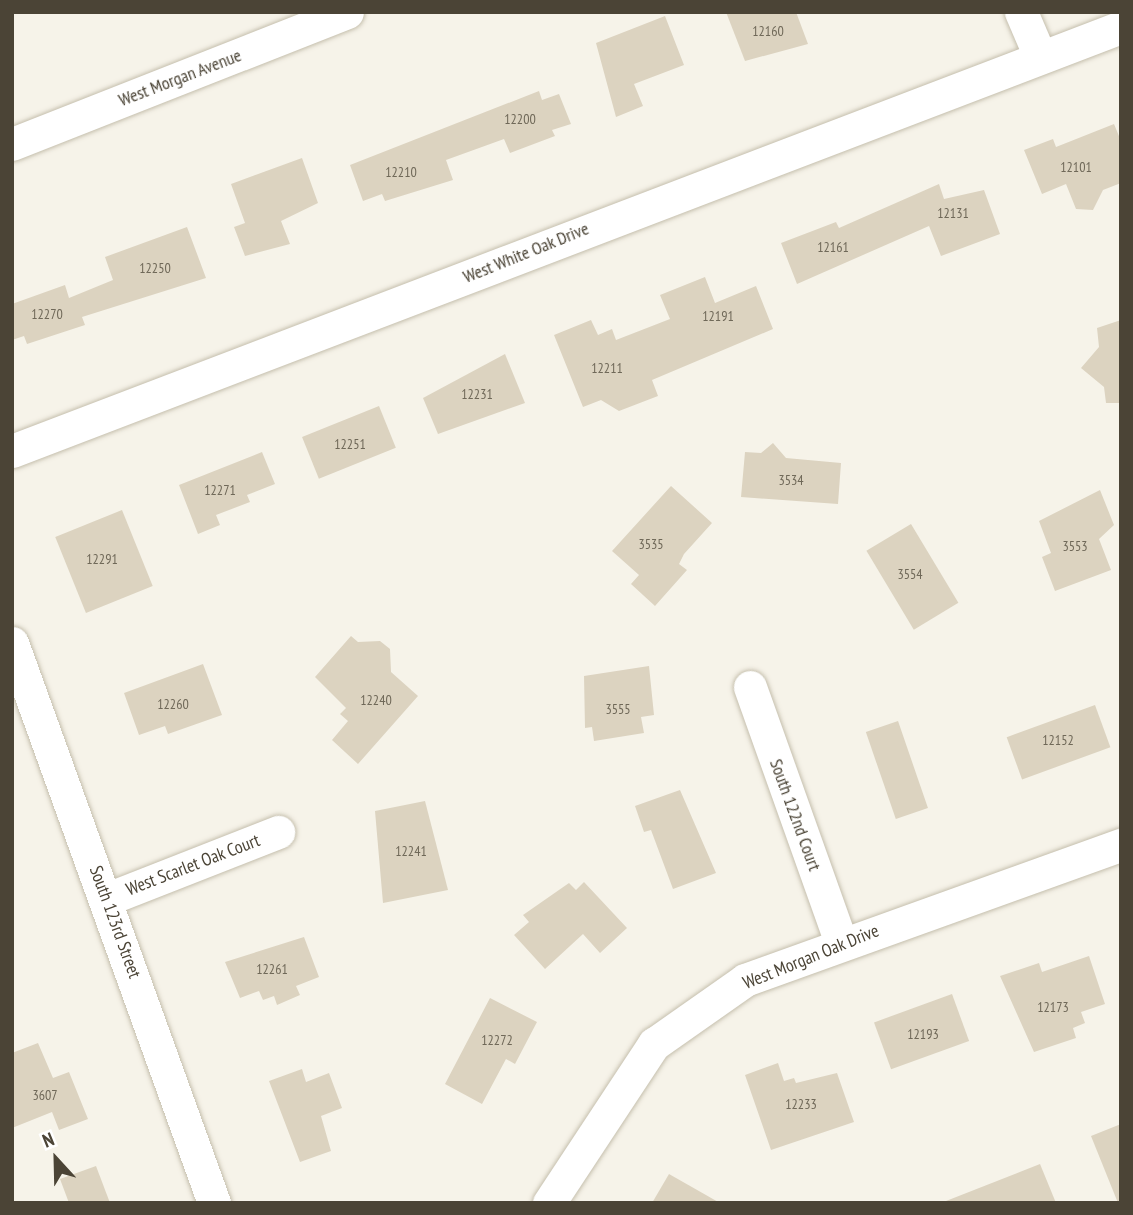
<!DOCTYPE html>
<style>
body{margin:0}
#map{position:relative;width:1133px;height:1215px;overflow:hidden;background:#f6f3e9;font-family:"PT Sans Narrow",sans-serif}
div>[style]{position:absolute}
.building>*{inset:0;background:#dcd3c0;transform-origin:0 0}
.roads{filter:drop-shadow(0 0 2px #c5bfad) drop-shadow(0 0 2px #c5bfad)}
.street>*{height:33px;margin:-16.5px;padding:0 16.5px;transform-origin:16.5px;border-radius:16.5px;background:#fff}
span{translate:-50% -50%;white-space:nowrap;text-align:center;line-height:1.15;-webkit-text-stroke:6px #fff;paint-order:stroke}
.number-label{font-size:14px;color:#6f6858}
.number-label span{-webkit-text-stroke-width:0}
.street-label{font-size:18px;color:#4b4436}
.frame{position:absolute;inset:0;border:14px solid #4b4436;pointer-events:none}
.north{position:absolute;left:21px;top:1124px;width:70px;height:70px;-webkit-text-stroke:5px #fff;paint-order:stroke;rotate:338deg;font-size:19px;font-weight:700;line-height:28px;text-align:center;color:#4b4436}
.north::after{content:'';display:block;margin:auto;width:24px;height:32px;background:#4b4436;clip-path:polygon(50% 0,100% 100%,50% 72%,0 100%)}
</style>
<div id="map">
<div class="building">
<i style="clip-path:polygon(726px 12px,796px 12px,808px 44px,745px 61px)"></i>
<i style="clip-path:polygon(665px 16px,684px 65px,634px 84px,643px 106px,616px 117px,596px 43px)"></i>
<i style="clip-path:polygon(539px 91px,542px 100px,559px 94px,571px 124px,552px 130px,555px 136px,510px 153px,504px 139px,446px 160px,453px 180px,385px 201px,382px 194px,363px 201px,350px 165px)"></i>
<i style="clip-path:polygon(1114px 124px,1121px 141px,1121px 183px,1103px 190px,1093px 210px,1076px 209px,1066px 184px,1042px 194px,1024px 150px,1053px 139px,1056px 147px)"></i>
<i style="clip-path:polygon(302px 158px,318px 203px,281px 221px,290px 244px,245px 256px,234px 227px,245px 223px,231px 184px)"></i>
<i style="clip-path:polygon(939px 184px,944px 199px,984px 190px,1000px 234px,941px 256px,929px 226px,797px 284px,781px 243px,836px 222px,839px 228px)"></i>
<i style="clip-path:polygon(187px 227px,206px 278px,82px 317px,85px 325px,27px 344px,24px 336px,12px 340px,12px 304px,65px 285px,69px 298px,113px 280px,105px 257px)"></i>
<i style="clip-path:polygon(705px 277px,715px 303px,756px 286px,773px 329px,652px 380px,658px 396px,619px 411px,601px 400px,583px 407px,554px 335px,591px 320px,598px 335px,612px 329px,616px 340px,670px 319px,660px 295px)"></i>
<i style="clip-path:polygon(1121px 320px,1121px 403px,1106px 403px,1104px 387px,1081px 368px,1099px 347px,1097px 328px)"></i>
<i style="clip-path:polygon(505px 354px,525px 403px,438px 434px,423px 398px)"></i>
<i style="left:379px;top:406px;width:45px;height:83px;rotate:68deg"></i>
<i style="clip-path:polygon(773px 443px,786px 458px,841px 463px,838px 504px,741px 497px,745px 452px,761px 453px)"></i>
<i style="clip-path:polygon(262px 452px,275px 484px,247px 495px,250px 502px,216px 515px,220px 525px,198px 534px,179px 485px)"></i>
<i style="clip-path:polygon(671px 486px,712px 523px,684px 554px,679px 564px,687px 570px,655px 606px,631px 584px,639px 575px,612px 551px)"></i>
<i style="clip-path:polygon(1100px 490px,1114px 525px,1099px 539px,1111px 570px,1055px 591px,1042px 557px,1051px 553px,1039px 521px)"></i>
<i style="left:122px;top:510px;width:82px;height:72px;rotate:68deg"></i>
<i style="left:911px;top:524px;width:92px;height:52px;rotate:59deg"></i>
<i style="clip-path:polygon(351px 636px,358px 642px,380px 641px,390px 649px,391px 672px,418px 696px,358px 764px,332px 740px,348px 721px,340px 714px,346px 708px,315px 677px)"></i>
<i style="clip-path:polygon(203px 664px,222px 715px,168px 734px,165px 726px,139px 735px,124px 693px)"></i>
<i style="clip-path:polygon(649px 666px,654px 715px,641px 717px,644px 733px,594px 741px,592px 727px,585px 728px,584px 676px)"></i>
<i style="left:1095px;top:705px;width:45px;height:94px;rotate:70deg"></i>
<i style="left:898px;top:721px;width:92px;height:34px;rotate:71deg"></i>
<i style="clip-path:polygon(680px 790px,716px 873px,673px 889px,651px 830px,644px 832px,635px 806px)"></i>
<i style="clip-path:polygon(425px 801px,448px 890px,383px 903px,375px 811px)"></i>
<i style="clip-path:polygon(584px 882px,627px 928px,600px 953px,583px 934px,545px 969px,514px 935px,529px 922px,523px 915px,569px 883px,576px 890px)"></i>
<i style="clip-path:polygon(304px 937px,319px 977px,296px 986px,300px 995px,277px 1005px,274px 996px,263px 1000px,259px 991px,240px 998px,225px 962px)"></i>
<i style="clip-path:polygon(1089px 956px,1105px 1004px,1081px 1012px,1085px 1023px,1073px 1028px,1076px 1038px,1034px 1052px,1000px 976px,1039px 963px,1042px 972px)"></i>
<i style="left:952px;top:994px;width:50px;height:83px;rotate:70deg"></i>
<i style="clip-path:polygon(490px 998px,537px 1022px,515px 1064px,506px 1059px,482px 1104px,445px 1084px)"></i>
<i style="clip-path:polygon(38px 1043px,53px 1078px,69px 1072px,88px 1119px,59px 1130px,52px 1112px,12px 1128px,12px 1053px)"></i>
<i style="clip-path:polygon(778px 1063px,784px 1081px,794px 1078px,796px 1083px,837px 1073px,854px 1122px,771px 1150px,745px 1075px)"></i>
<i style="clip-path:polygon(302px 1069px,306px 1082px,329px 1073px,342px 1108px,321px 1116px,331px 1151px,300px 1162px,269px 1081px)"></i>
<i style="clip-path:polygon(1121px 1124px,1121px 1203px,1118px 1203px,1091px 1136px)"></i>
<i style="clip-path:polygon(1040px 1164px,1056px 1203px,946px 1203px,946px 1201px)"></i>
<i style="clip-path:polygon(96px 1166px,110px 1203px,69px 1203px,60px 1179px)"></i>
<i style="clip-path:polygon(669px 1174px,720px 1203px,652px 1203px)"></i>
</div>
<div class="roads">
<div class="street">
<i style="left:1021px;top:12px;width:46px;rotate:66.8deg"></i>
<i style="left:12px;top:144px;width:360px;rotate:-21.5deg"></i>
<i style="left:12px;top:451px;width:1187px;rotate:-20.92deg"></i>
<i style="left:12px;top:643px;width:595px;rotate:70.16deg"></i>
<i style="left:750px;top:687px;width:271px;rotate:70.4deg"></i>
<i style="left:107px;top:899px;width:184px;rotate:-21.4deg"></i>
<i style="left:549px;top:1203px;width:191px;rotate:-56.6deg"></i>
<i style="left:654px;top:1044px;width:111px;rotate:-35.1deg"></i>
<i style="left:745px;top:980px;width:400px;rotate:-19.8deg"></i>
</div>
</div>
<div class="number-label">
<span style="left:768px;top:31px">12160</span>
<span style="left:520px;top:119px">12200</span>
<span style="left:1076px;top:167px">12101</span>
<span style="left:401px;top:172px">12210</span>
<span style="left:953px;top:213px">12131</span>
<span style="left:833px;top:247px">12161</span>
<span style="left:155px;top:268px">12250</span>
<span style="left:47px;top:314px">12270</span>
<span style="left:718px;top:316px">12191</span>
<span style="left:607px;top:368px">12211</span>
<span style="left:477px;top:394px">12231</span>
<span style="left:350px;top:444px">12251</span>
<span style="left:791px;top:480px">3534</span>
<span style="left:220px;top:490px">12271</span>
<span style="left:651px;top:544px">3535</span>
<span style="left:1075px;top:546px">3553</span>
<span style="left:102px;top:559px">12291</span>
<span style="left:910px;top:574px">3554</span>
<span style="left:376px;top:700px">12240</span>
<span style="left:173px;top:704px">12260</span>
<span style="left:618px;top:709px">3555</span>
<span style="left:1058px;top:740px">12152</span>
<span style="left:411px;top:851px">12241</span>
<span style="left:272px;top:969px">12261</span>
<span style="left:1053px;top:1007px">12173</span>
<span style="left:923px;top:1034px">12193</span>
<span style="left:497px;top:1040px">12272</span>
<span style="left:45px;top:1095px">3607</span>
<span style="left:801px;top:1104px">12233</span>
</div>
<div class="street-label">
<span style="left:180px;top:78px;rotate:-21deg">West Morgan Avenue</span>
<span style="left:526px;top:253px;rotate:-22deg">West White Oak Drive</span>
<span style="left:795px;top:815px;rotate:70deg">South 122nd Court</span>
<span style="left:193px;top:865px;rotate:-21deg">West Scarlet Oak Court</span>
<span style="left:115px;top:922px;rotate:70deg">South 123rd Street</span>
<span style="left:811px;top:957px;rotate:-22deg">West Morgan Oak Drive</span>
</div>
<div class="frame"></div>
<div class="north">N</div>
</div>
